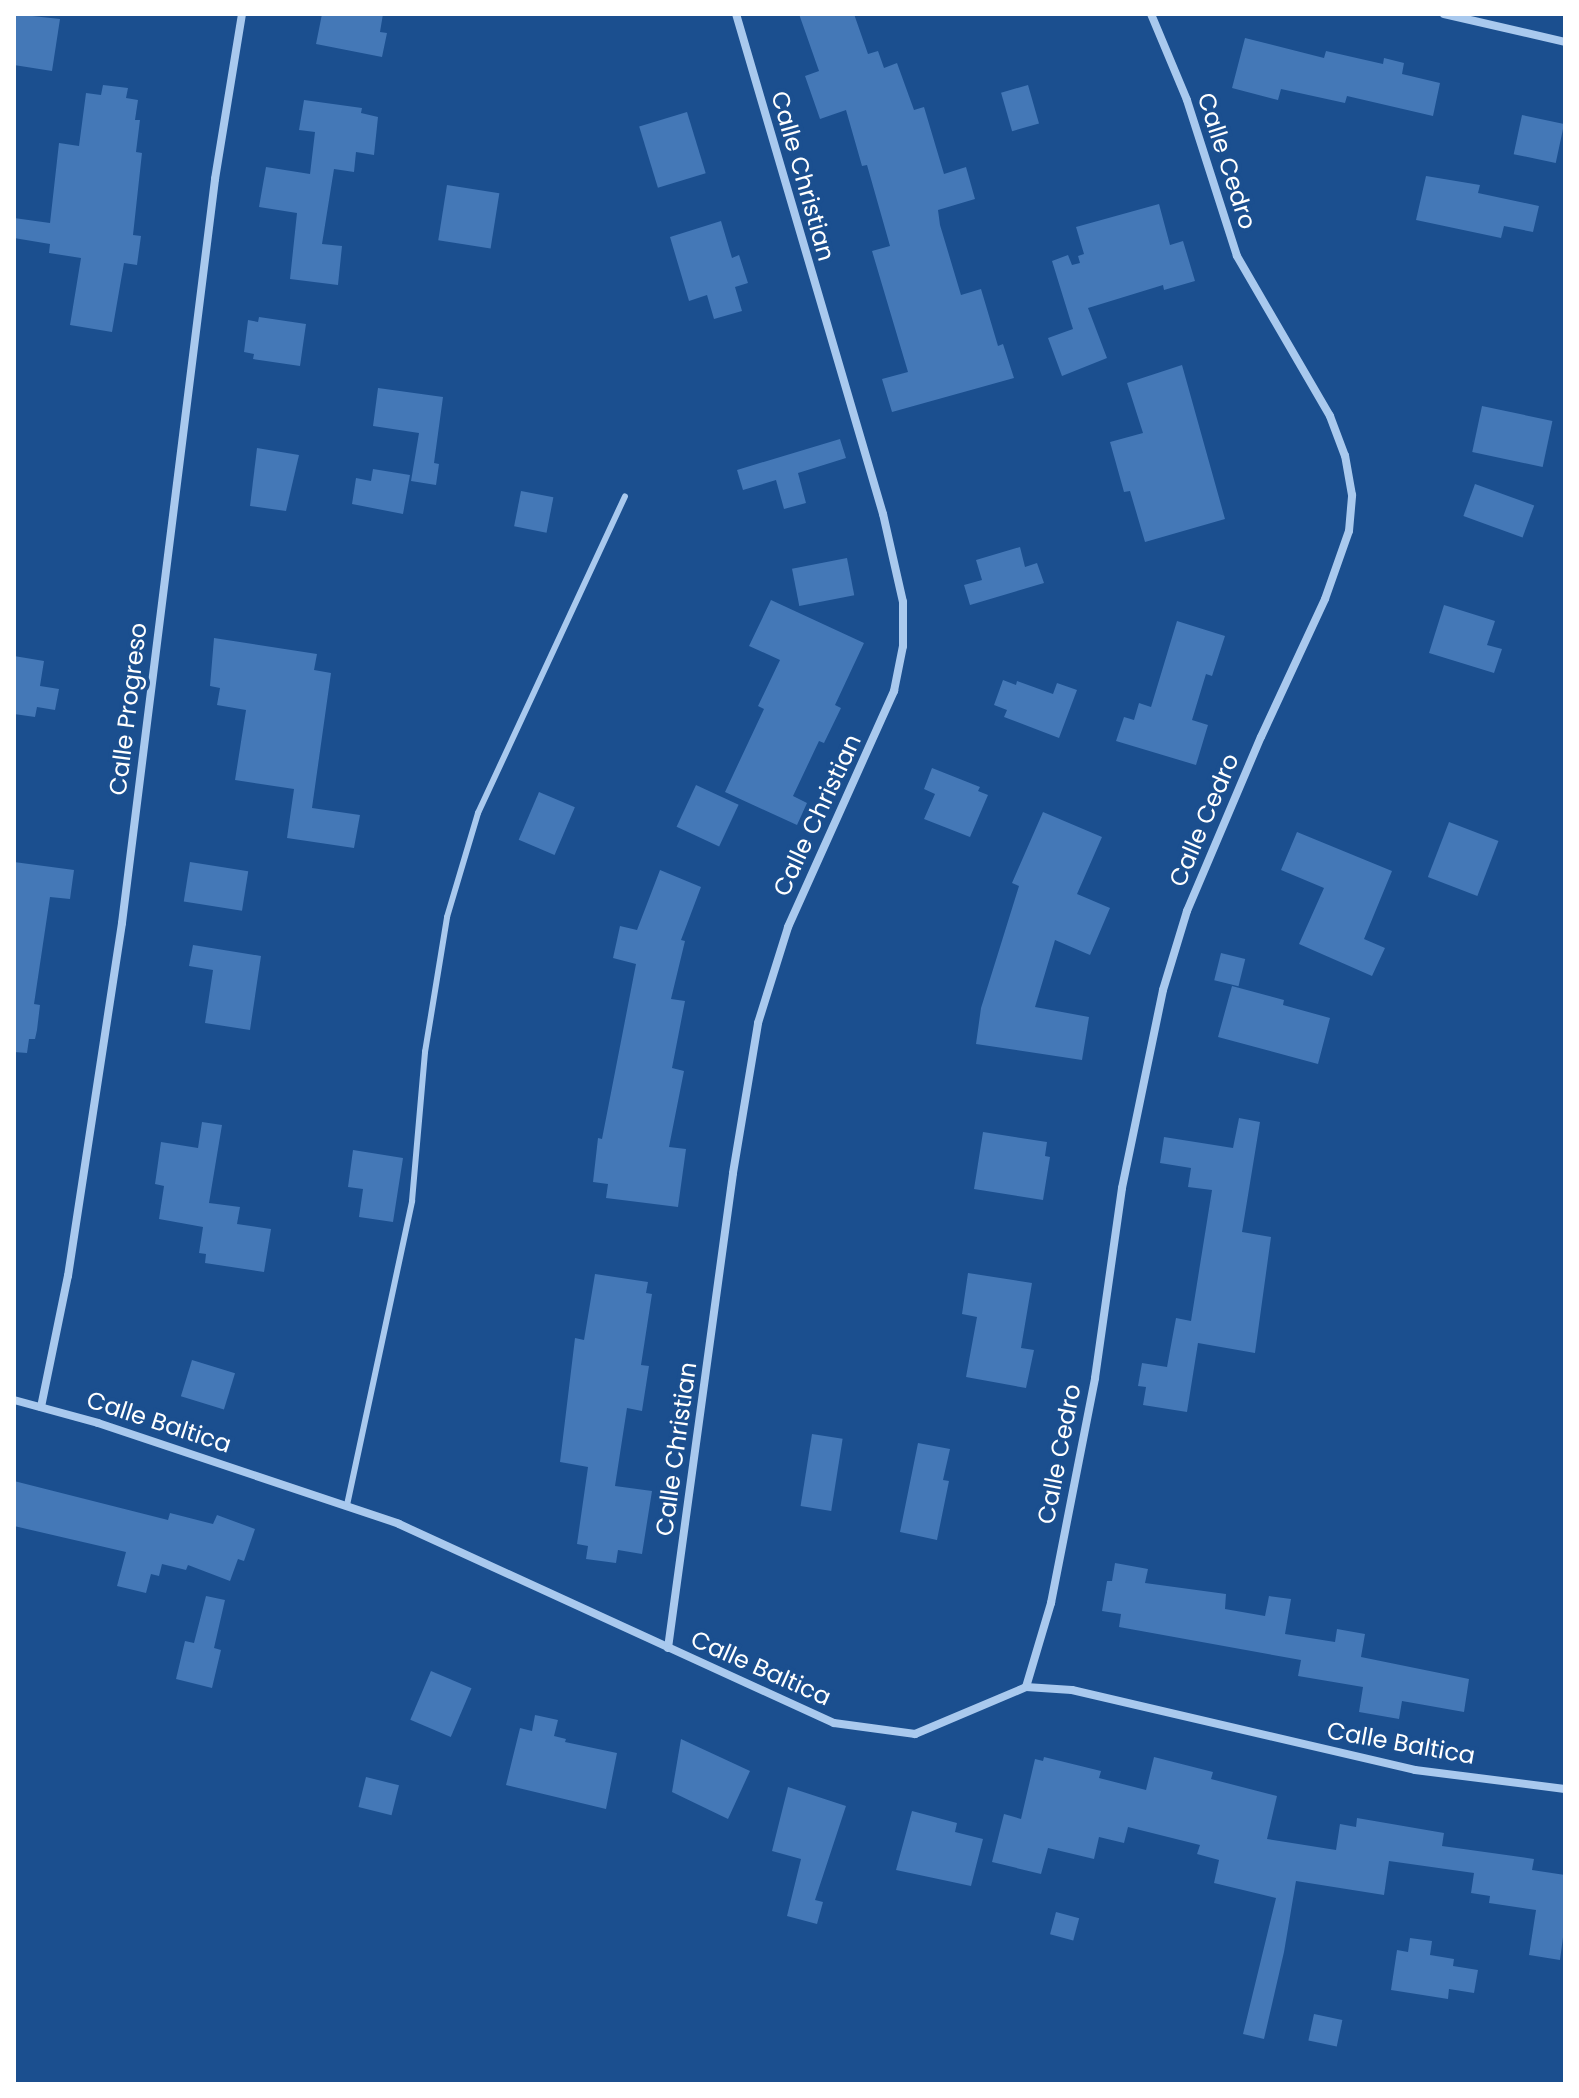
<!DOCTYPE html>
<style>
body{margin:0}
#map{position:relative;width:1579px;height:2098px;overflow:hidden;background:#1b4f8f;font-family:Poppins,sans-serif}
div>[style]{position:absolute}
.building>*{inset:0;background:#4478b7;transform-origin:0 0}
.lane>*{height:6px;margin:-3px;padding:0 3px;transform-origin:3px;border-radius:3px;background:#a9c9ee}
.street>*{height:8px;margin:-4px;padding:0 4px;transform-origin:4px;border-radius:4px;background:#a9c9ee}
span{translate:-50% -50%;white-space:nowrap;text-align:center;line-height:1.15;-webkit-text-stroke:8px #1b4f8f;paint-order:stroke}
.street-label{font-size:24px;color:#fff}
.frame{position:absolute;inset:0;border:16px solid #fff;pointer-events:none}
</style>
<div id="map">
<div class="building">
<i style="clip-path:polygon(14px 14px,60px 19px,52px 71px,14px 65px)"></i>
<i style="clip-path:polygon(322px 14px,383px 14px,380px 32px,387px 33px,382px 57px,316px 44px)"></i>
<i style="clip-path:polygon(799px 14px,854px 14px,868px 54px,878px 51px,884px 68px,897px 63px,914px 110px,924px 107px,944px 174px,966px 167px,975px 199px,938px 210px,940px 225px,961px 295px,981px 289px,998px 346px,1003px 344px,1014px 378px,892px 412px,882px 379px,908px 372px,872px 251px,890px 246px,867px 165px,862px 166px,846px 110px,820px 119px,805px 76px,819px 71px)"></i>
<i style="clip-path:polygon(1245px 38px,1324px 58px,1326px 51px,1383px 64px,1384px 58px,1404px 63px,1402px 74px,1440px 83px,1433px 116px,1347px 96px,1345px 103px,1281px 89px,1278px 100px,1232px 88px)"></i>
<i style="clip-path:polygon(103px 85px,128px 88px,126px 98px,138px 100px,135px 120px,140px 120px,136px 152px,142px 153px,133px 235px,141px 236px,137px 265px,124px 263px,112px 332px,70px 325px,81px 258px,49px 253px,50px 244px,14px 238px,14px 218px,50px 223px,59px 143px,79px 146px,86px 93px,101px 95px)"></i>
<i style="left:1028px;top:85px;width:40px;height:28px;rotate:74deg"></i>
<i style="clip-path:polygon(304px 100px,362px 108px,361px 113px,378px 117px,374px 155px,356px 152px,354px 172px,334px 169px,322px 244px,342px 246px,338px 285px,290px 279px,297px 213px,259px 207px,266px 167px,310px 174px,315px 132px,299px 130px)"></i>
<i style="left:687px;top:112px;width:64px;height:50px;rotate:73deg"></i>
<i style="left:1522px;top:115px;width:43px;height:40px;rotate:12deg"></i>
<i style="clip-path:polygon(1426px 176px,1480px 185px,1478px 193px,1539px 206px,1533px 232px,1504px 226px,1501px 238px,1416px 220px)"></i>
<i style="left:447px;top:185px;width:53px;height:56px;rotate:9deg"></i>
<i style="clip-path:polygon(1159px 204px,1170px 245px,1183px 241px,1195px 281px,1164px 290px,1163px 285px,1088px 308px,1107px 358px,1062px 376px,1048px 338px,1073px 329px,1052px 261px,1068px 255px,1072px 265px,1080px 263px,1078px 256px,1084px 254px,1076px 227px)"></i>
<i style="clip-path:polygon(721px 221px,732px 258px,739px 255px,748px 283px,735px 287px,742px 311px,714px 319px,707px 295px,689px 301px,670px 237px)"></i>
<i style="clip-path:polygon(259px 317px,306px 324px,300px 366px,253px 359px,254px 354px,244px 352px,248px 320px,258px 322px)"></i>
<i style="clip-path:polygon(1182px 365px,1225px 519px,1145px 542px,1130px 491px,1124px 492px,1110px 442px,1143px 433px,1127px 383px)"></i>
<i style="clip-path:polygon(378px 388px,443px 397px,434px 463px,439px 464px,436px 485px,411px 481px,419px 433px,373px 426px)"></i>
<i style="left:1482px;top:406px;width:72px;height:47px;rotate:12deg"></i>
<i style="clip-path:polygon(840px 439px,846px 458px,798px 473px,806px 503px,784px 509px,776px 480px,743px 490px,737px 470px)"></i>
<i style="clip-path:polygon(257px 448px,299px 455px,286px 511px,250px 506px)"></i>
<i style="clip-path:polygon(373px 469px,410px 475px,403px 514px,352px 504px,356px 478px,371px 481px)"></i>
<i style="left:1475px;top:484px;width:63px;height:34px;rotate:20deg"></i>
<i style="left:521px;top:491px;width:33px;height:36px;rotate:11deg"></i>
<i style="clip-path:polygon(1020px 547px,1025px 567px,1037px 563px,1044px 583px,970px 605px,964px 585px,982px 580px,976px 560px)"></i>
<i style="left:847px;top:558px;width:38px;height:56px;rotate:79deg"></i>
<i style="clip-path:polygon(771px 600px,864px 643px,835px 705px,841px 708px,824px 743px,819px 741px,793px 796px,807px 803px,797px 825px,725px 792px,764px 709px,758px 706px,780px 660px,749px 646px)"></i>
<i style="clip-path:polygon(1444px 605px,1495px 621px,1487px 645px,1502px 649px,1494px 673px,1429px 653px)"></i>
<i style="clip-path:polygon(1177px 621px,1225px 636px,1212px 676px,1206px 674px,1192px 720px,1208px 725px,1196px 765px,1116px 741px,1124px 717px,1134px 720px,1139px 703px,1151px 707px)"></i>
<i style="clip-path:polygon(214px 638px,317px 654px,314px 670px,331px 673px,312px 808px,360px 815px,354px 848px,287px 838px,294px 789px,235px 780px,246px 710px,217px 705px,220px 688px,210px 686px)"></i>
<i style="clip-path:polygon(14px 656px,44px 661px,40px 686px,59px 689px,55px 710px,37px 707px,35px 717px,14px 714px)"></i>
<i style="clip-path:polygon(1003px 680px,1016px 685px,1017px 681px,1053px 694px,1057px 683px,1077px 690px,1059px 738px,1004px 717px,1007px 710px,994px 705px)"></i>
<i style="clip-path:polygon(932px 768px,980px 787px,978px 791px,988px 795px,970px 837px,924px 819px,935px 794px,924px 789px)"></i>
<i style="left:696px;top:785px;width:47px;height:46px;rotate:25deg"></i>
<i style="left:539px;top:792px;width:39px;height:52px;rotate:23deg"></i>
<i style="clip-path:polygon(1043px 812px,1102px 837px,1077px 894px,1110px 908px,1090px 955px,1055px 940px,1035px 1007px,1089px 1017px,1082px 1060px,976px 1044px,981px 1008px,1019px 886px,1012px 883px)"></i>
<i style="left:1449px;top:822px;width:53px;height:59px;rotate:21deg"></i>
<i style="clip-path:polygon(1297px 832px,1392px 871px,1364px 939px,1385px 948px,1372px 976px,1299px 944px,1324px 888px,1281px 870px)"></i>
<i style="clip-path:polygon(14px 862px,74px 870px,70px 899px,50px 897px,34px 1004px,40px 1005px,37px 1030px,35px 1039px,29px 1039px,27px 1053px,14px 1052px)"></i>
<i style="left:190px;top:862px;width:59px;height:40px;rotate:9deg"></i>
<i style="clip-path:polygon(660px 870px,701px 887px,681px 940px,685px 941px,671px 999px,685px 1001px,672px 1068px,684px 1071px,669px 1147px,686px 1149px,678px 1207px,606px 1198px,608px 1184px,593px 1182px,598px 1138px,602px 1139px,636px 964px,613px 958px,620px 926px,637px 930px)"></i>
<i style="clip-path:polygon(193px 945px,261px 956px,250px 1030px,205px 1023px,213px 970px,189px 966px)"></i>
<i style="left:1221px;top:953px;width:25px;height:28px;rotate:14deg"></i>
<i style="clip-path:polygon(1232px 986px,1284px 1000px,1283px 1005px,1330px 1018px,1318px 1064px,1218px 1037px)"></i>
<i style="clip-path:polygon(1239px 1118px,1260px 1122px,1242px 1232px,1271px 1237px,1255px 1353px,1198px 1343px,1187px 1412px,1143px 1405px,1146px 1387px,1138px 1386px,1142px 1363px,1167px 1367px,1176px 1318px,1191px 1321px,1212px 1190px,1188px 1187px,1191px 1168px,1160px 1163px,1164px 1137px,1233px 1148px)"></i>
<i style="clip-path:polygon(202px 1122px,222px 1125px,209px 1203px,240px 1207px,237px 1224px,271px 1229px,264px 1272px,205px 1263px,206px 1254px,199px 1253px,203px 1227px,159px 1219px,164px 1186px,155px 1184px,161px 1142px,198px 1148px)"></i>
<i style="clip-path:polygon(983px 1132px,1047px 1142px,1045px 1156px,1050px 1157px,1043px 1200px,974px 1189px)"></i>
<i style="clip-path:polygon(353px 1150px,403px 1158px,393px 1222px,359px 1217px,363px 1189px,348px 1187px)"></i>
<i style="clip-path:polygon(968px 1273px,1032px 1283px,1021px 1348px,1034px 1350px,1026px 1388px,966px 1377px,977px 1317px,962px 1314px)"></i>
<i style="clip-path:polygon(595px 1274px,648px 1282px,646px 1293px,652px 1294px,641px 1365px,649px 1366px,642px 1411px,627px 1408px,615px 1486px,652px 1491px,642px 1554px,618px 1550px,616px 1563px,586px 1559px,588px 1546px,577px 1544px,588px 1467px,560px 1462px,575px 1338px,584px 1340px)"></i>
<i style="left:192px;top:1360px;width:45px;height:38px;rotate:17deg"></i>
<i style="left:812px;top:1434px;width:31px;height:73px;rotate:9deg"></i>
<i style="clip-path:polygon(918px 1443px,950px 1449px,943px 1480px,949px 1481px,937px 1540px,900px 1532px)"></i>
<i style="clip-path:polygon(14px 1481px,168px 1520px,170px 1513px,213px 1524px,217px 1515px,255px 1529px,244px 1561px,238px 1559px,230px 1581px,188px 1565px,186px 1570px,162px 1564px,159px 1576px,151px 1574px,146px 1593px,117px 1586px,126px 1552px,14px 1526px)"></i>
<i style="clip-path:polygon(1115px 1563px,1148px 1569px,1145px 1583px,1226px 1594px,1225px 1609px,1265px 1616px,1269px 1596px,1291px 1599px,1285px 1634px,1335px 1642px,1337px 1629px,1365px 1634px,1361px 1657px,1469px 1679px,1464px 1712px,1402px 1701px,1399px 1719px,1359px 1712px,1363px 1687px,1298px 1676px,1301px 1660px,1119px 1627px,1121px 1614px,1102px 1611px,1107px 1581px,1112px 1581px)"></i>
<i style="clip-path:polygon(206px 1596px,225px 1600px,214px 1648px,221px 1650px,212px 1688px,176px 1679px,185px 1641px,194px 1643px)"></i>
<i style="left:431px;top:1671px;width:44px;height:53px;rotate:23deg"></i>
<i style="clip-path:polygon(535px 1715px,558px 1720px,554px 1736px,566px 1739px,565px 1742px,617px 1753px,606px 1809px,506px 1785px,520px 1728px,532px 1731px)"></i>
<i style="clip-path:polygon(681px 1739px,750px 1771px,728px 1819px,672px 1792px)"></i>
<i style="clip-path:polygon(1044px 1757px,1101px 1771px,1099px 1778px,1146px 1790px,1154px 1757px,1213px 1772px,1211px 1779px,1277px 1796px,1267px 1839px,1336px 1850px,1340px 1824px,1356px 1827px,1357px 1818px,1444px 1833px,1442px 1846px,1534px 1859px,1532px 1870px,1565px 1875px,1565px 1922px,1560px 1960px,1529px 1955px,1536px 1910px,1489px 1903px,1490px 1896px,1471px 1893px,1474px 1873px,1389px 1861px,1384px 1895px,1296px 1881px,1284px 1952px,1264px 2039px,1243px 2034px,1276px 1898px,1214px 1883px,1219px 1860px,1197px 1854px,1200px 1845px,1128px 1827px,1124px 1843px,1099px 1837px,1094px 1859px,1048px 1848px,1041px 1874px,992px 1862px,1004px 1814px,1021px 1819px,1035px 1759px,1043px 1761px)"></i>
<i style="left:366px;top:1777px;width:34px;height:31px;rotate:14deg"></i>
<i style="clip-path:polygon(788px 1787px,846px 1806px,815px 1900px,823px 1902px,817px 1924px,787px 1916px,801px 1859px,772px 1851px)"></i>
<i style="clip-path:polygon(912px 1811px,957px 1823px,955px 1832px,983px 1839px,971px 1886px,896px 1870px)"></i>
<i style="left:1056px;top:1912px;width:24px;height:23px;rotate:15deg"></i>
<i style="clip-path:polygon(1410px 1938px,1432px 1941px,1430px 1955px,1454px 1959px,1453px 1966px,1478px 1970px,1474px 1993px,1449px 1989px,1448px 1999px,1391px 1990px,1397px 1950px,1408px 1952px)"></i>
<i style="left:1314px;top:2014px;width:29px;height:27px;rotate:12deg"></i>
</div>
<div class="lane">
<i style="left:347px;top:1505px;width:311px;rotate:-77.9deg"></i>
<i style="left:412px;top:1201px;width:150px;rotate:-85deg"></i>
<i style="left:425px;top:1052px;width:137px;rotate:-80.7deg"></i>
<i style="left:447px;top:917px;width:109px;rotate:-73.4deg"></i>
<i style="left:478px;top:813px;width:349px;rotate:-65.1deg"></i>
</div>
<div class="street">
<i style="left:1444px;top:14px;width:124px;rotate:13deg"></i>
<i style="left:14px;top:1400px;width:87px;rotate:15.3deg"></i>
<i style="left:98px;top:1423px;width:317px;rotate:18.5deg"></i>
<i style="left:399px;top:1524px;width:478px;rotate:24.6deg"></i>
<i style="left:834px;top:1723px;width:82px;rotate:7.7deg"></i>
<i style="left:915px;top:1734px;width:121px;rotate:-22.9deg"></i>
<i style="left:1026px;top:1687px;width:46px;rotate:3.7deg"></i>
<i style="left:1072px;top:1690px;width:352px;rotate:13.1deg"></i>
<i style="left:1415px;top:1770px;width:151px;rotate:7.2deg"></i>
<i style="left:41px;top:1407px;width:134px;rotate:-78.4deg"></i>
<i style="left:68px;top:1276px;width:357px;rotate:-81.3deg"></i>
<i style="left:122px;top:923px;width:750px;rotate:-82.87deg"></i>
<i style="left:215px;top:179px;width:167px;rotate:-80.7deg"></i>
<i style="left:668px;top:1648px;width:479px;rotate:-82.2deg"></i>
<i style="left:733px;top:1173px;width:152px;rotate:-80.5deg"></i>
<i style="left:758px;top:1023px;width:101px;rotate:-72.6deg"></i>
<i style="left:788px;top:927px;width:259px;rotate:-65.8deg"></i>
<i style="left:894px;top:691px;width:46px;rotate:-78.7deg"></i>
<i style="left:903px;top:646px;width:44px;rotate:-90deg"></i>
<i style="left:903px;top:602px;width:90px;rotate:-102.8deg"></i>
<i style="left:883px;top:514px;width:521px;rotate:-106.38deg"></i>
<i style="left:1026px;top:1687px;width:88px;rotate:-73.4deg"></i>
<i style="left:1051px;top:1603px;width:229px;rotate:-78.9deg"></i>
<i style="left:1095px;top:1378px;width:192px;rotate:-81.9deg"></i>
<i style="left:1122px;top:1188px;width:202px;rotate:-78.3deg"></i>
<i style="left:1163px;top:990px;width:83px;rotate:-73.1deg"></i>
<i style="left:1187px;top:911px;width:189px;rotate:-67deg"></i>
<i style="left:1261px;top:737px;width:152px;rotate:-65.1deg"></i>
<i style="left:1325px;top:599px;width:72px;rotate:-70.6deg"></i>
<i style="left:1349px;top:531px;width:36px;rotate:-85deg"></i>
<i style="left:1352px;top:495px;width:40px;rotate:-100deg"></i>
<i style="left:1345px;top:456px;width:43px;rotate:-110.6deg"></i>
<i style="left:1330px;top:416px;width:185px;rotate:-120.2deg"></i>
<i style="left:1237px;top:256px;width:164px;rotate:-107.8deg"></i>
<i style="left:1187px;top:100px;width:93px;rotate:-112.7deg"></i>
</div>
<div class="street-label">
<span style="left:1227px;top:161px;rotate:72deg">Calle Cedro</span>
<span style="left:803px;top:176px;rotate:74deg">Calle Christian</span>
<span style="left:128px;top:709px;rotate:-83deg">Calle Progreso</span>
<span style="left:817px;top:815px;rotate:-65deg">Calle Christian</span>
<span style="left:1204px;top:820px;rotate:-67deg">Calle Cedro</span>
<span style="left:159px;top:1422px;rotate:18deg">Calle Baltica</span>
<span style="left:676px;top:1449px;rotate:-82deg">Calle Christian</span>
<span style="left:1059px;top:1454px;rotate:-79deg">Calle Cedro</span>
<span style="left:761px;top:1668px;rotate:24deg">Calle Baltica</span>
<span style="left:1401px;top:1743px;rotate:10deg">Calle Baltica</span>
</div>
<div class="frame"></div>
</div>
